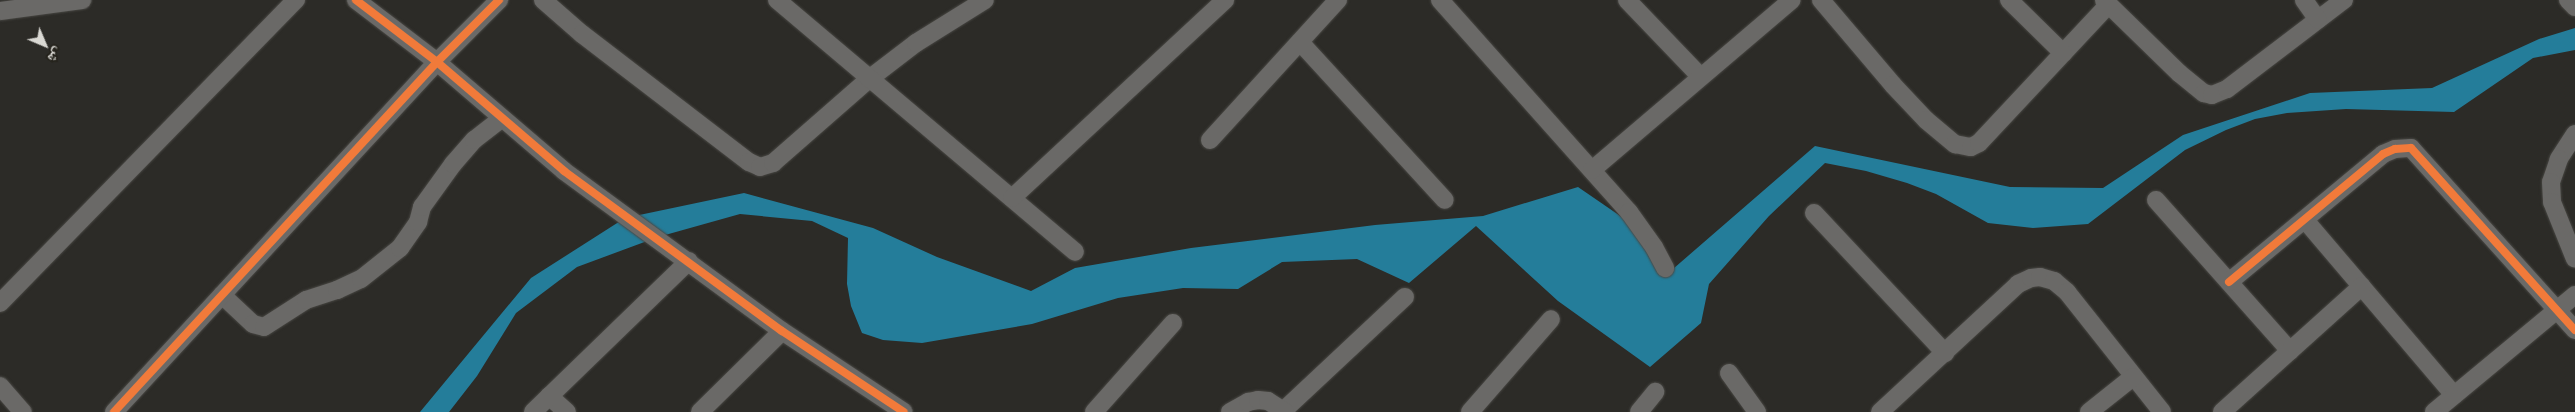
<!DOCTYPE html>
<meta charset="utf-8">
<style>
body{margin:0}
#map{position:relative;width:2575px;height:412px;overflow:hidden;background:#2c2b27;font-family:Roboto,"Noto Naskh Arabic",sans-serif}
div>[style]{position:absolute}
.water>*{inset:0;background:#247d9a}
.roads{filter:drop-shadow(0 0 1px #484743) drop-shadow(0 0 1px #484743)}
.minor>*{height:18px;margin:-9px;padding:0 9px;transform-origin:9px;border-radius:9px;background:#6a6967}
.cycleway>*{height:8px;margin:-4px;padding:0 4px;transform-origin:4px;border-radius:4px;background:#f17a3a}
span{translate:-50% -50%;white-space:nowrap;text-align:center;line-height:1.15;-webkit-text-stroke:4px #25231c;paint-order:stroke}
.north{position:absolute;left:20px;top:20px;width:50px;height:50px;-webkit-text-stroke:4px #25231c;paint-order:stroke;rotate:135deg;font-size:14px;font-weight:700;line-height:20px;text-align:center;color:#d9d8d3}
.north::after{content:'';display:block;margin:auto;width:18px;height:22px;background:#d9d8d3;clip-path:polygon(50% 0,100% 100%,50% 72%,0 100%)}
</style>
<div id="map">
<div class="water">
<i style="clip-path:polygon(2575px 28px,2575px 50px,2533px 58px,2454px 112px,2346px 109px,2287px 113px,2255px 119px,2226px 130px,2185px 150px,2088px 224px,2033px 228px,1988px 223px,1936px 194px,1907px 183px,1866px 171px,1825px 163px,1769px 216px,1709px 284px,1701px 323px,1650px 367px,1558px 301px,1476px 226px,1409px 283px,1357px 259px,1282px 262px,1238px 289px,1183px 288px,1118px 298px,1032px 324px,922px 343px,883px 340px,862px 333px,851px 306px,847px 284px,848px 238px,812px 221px,740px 214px,658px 237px,577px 267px,516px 313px,477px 376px,449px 412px,420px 412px,531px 278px,625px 218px,744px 193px,873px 228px,937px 257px,1031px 291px,1075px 268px,1191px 248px,1375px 225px,1483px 216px,1578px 187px,1629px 222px,1666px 275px,1815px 146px,2010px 187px,2103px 188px,2183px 135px,2310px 93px,2432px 88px,2539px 39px)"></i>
</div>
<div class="roads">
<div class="minor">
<i style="left:356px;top:0;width:102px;rotate:37.4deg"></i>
<i style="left:437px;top:62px;width:167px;rotate:40.6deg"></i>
<i style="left:564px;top:171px;width:270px;rotate:36.3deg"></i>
<i style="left:782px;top:331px;width:146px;rotate:33.6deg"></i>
<i style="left:543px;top:0;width:52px;rotate:41.1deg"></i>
<i style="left:582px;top:34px;width:210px;rotate:37.5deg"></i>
<i style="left:749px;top:162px;width:12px;rotate:24deg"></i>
<i style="left:760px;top:167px;width:14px;rotate:-17deg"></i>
<i style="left:773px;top:163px;width:128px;rotate:-41.2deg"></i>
<i style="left:869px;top:79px;width:59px;rotate:-37.5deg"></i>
<i style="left:916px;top:43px;width:81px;rotate:-31.9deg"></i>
<i style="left:777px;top:0;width:390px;rotate:40.2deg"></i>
<i style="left:1440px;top:0;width:284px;rotate:48.3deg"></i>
<i style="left:1629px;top:212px;width:43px;rotate:54.5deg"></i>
<i style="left:1654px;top:247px;width:24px;rotate:62deg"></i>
<i style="left:1627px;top:0;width:105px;rotate:46.2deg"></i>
<i style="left:1821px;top:0;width:111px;rotate:49.7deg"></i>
<i style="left:1893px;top:85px;width:48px;rotate:46.7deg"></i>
<i style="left:1926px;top:120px;width:38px;rotate:40deg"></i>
<i style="left:1955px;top:144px;width:16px;rotate:11deg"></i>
<i style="left:1971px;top:147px;width:9px;rotate:-27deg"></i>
<i style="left:1979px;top:143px;width:189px;rotate:-46.9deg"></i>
<i style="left:2009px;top:0;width:76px;rotate:44.5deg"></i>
<i style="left:2104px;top:0;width:105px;rotate:44.2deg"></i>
<i style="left:2179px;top:73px;width:32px;rotate:39deg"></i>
<i style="left:2204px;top:93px;width:8px;rotate:14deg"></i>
<i style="left:2212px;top:95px;width:16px;rotate:-22deg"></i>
<i style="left:2227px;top:89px;width:147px;rotate:-37.3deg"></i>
<i style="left:2304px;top:0;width:24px;rotate:55deg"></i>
<i style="left:2568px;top:0;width:10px;rotate:45deg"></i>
<i style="left:0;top:11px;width:83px;rotate:-7.6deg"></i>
<i style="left:1300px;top:42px;width:214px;rotate:47.5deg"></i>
<i style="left:2575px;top:134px;width:30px;rotate:123deg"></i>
<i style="left:2559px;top:159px;width:24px;rotate:109deg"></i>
<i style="left:2551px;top:182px;width:20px;rotate:87deg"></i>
<i style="left:2552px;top:202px;width:61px;rotate:68deg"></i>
<i style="left:1210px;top:140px;width:190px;rotate:-47.6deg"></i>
<i style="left:1592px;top:170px;width:262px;rotate:-40.4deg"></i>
<i style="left:1012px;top:198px;width:291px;rotate:-42.9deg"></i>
<i style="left:2156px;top:200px;width:202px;rotate:48.4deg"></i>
<i style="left:1814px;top:213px;width:192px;rotate:46.9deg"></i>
<i style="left:2305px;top:220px;width:230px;rotate:49.6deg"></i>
<i style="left:2229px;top:282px;width:200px;rotate:-39.7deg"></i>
<i style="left:2383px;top:154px;width:13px;rotate:-23deg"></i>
<i style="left:2395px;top:149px;width:16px;rotate:-4deg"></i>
<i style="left:2411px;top:148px;width:245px;rotate:48deg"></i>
<i style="left:222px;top:295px;width:42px;rotate:43.1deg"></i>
<i style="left:253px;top:324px;width:11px;rotate:15deg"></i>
<i style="left:264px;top:327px;width:50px;rotate:-32.7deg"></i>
<i style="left:306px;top:300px;width:33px;rotate:-18deg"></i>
<i style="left:337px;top:290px;width:26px;rotate:-25deg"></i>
<i style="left:361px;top:279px;width:50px;rotate:-38.5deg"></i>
<i style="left:400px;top:248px;width:32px;rotate:-55deg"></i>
<i style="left:418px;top:222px;width:16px;rotate:-75deg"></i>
<i style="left:422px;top:207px;width:53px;rotate:-54.2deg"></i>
<i style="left:453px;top:164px;width:32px;rotate:-49deg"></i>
<i style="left:474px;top:140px;width:34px;rotate:-38deg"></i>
<i style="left:0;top:303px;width:424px;rotate:-45.7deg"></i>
<i style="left:1729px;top:373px;width:48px;rotate:54.3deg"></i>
<i style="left:0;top:386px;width:35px;rotate:49deg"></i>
<i style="left:549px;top:396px;width:24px;rotate:42deg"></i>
<i style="left:1283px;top:411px;width:167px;rotate:-43.1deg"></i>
<i style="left:114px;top:412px;width:476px;rotate:-47.3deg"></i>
<i style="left:437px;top:62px;width:88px;rotate:-45deg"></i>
<i style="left:533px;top:412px;width:217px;rotate:-44.1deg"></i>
<i style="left:700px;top:412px;width:115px;rotate:-44.6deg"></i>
<i style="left:1094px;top:412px;width:119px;rotate:-48.4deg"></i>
<i style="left:1230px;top:412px;width:21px;rotate:-29deg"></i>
<i style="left:1248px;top:402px;width:10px;rotate:-11deg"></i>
<i style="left:1258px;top:400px;width:10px;rotate:6deg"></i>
<i style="left:1268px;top:401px;width:20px;rotate:33deg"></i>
<i style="left:1470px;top:412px;width:123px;rotate:-48.9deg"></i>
<i style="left:1639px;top:412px;width:26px;rotate:-51deg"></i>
<i style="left:1880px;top:412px;width:188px;rotate:-42.8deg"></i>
<i style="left:2018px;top:284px;width:14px;rotate:-25deg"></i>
<i style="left:2031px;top:278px;width:9px;rotate:-6deg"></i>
<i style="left:2040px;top:277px;width:15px;rotate:16deg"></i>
<i style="left:2054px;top:281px;width:17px;rotate:40deg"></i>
<i style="left:2067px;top:292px;width:153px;rotate:51.6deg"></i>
<i style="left:2089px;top:412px;width:56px;rotate:-38.5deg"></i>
<i style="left:2222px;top:412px;width:188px;rotate:-42deg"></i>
<i style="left:2434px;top:412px;width:183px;rotate:-39.7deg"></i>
</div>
</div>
<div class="cycleway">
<i style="left:356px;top:0;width:102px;rotate:37.4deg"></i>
<i style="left:437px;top:62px;width:167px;rotate:40.6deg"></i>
<i style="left:564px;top:171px;width:270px;rotate:36.3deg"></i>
<i style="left:782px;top:331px;width:146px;rotate:33.6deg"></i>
<i style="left:2229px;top:282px;width:200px;rotate:-39.7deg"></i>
<i style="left:2383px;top:154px;width:13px;rotate:-23deg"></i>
<i style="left:2395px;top:149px;width:16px;rotate:-4deg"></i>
<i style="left:2411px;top:148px;width:245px;rotate:48deg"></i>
<i style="left:114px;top:412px;width:476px;rotate:-47.3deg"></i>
<i style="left:437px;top:62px;width:88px;rotate:-45deg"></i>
</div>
<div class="north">ش</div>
</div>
